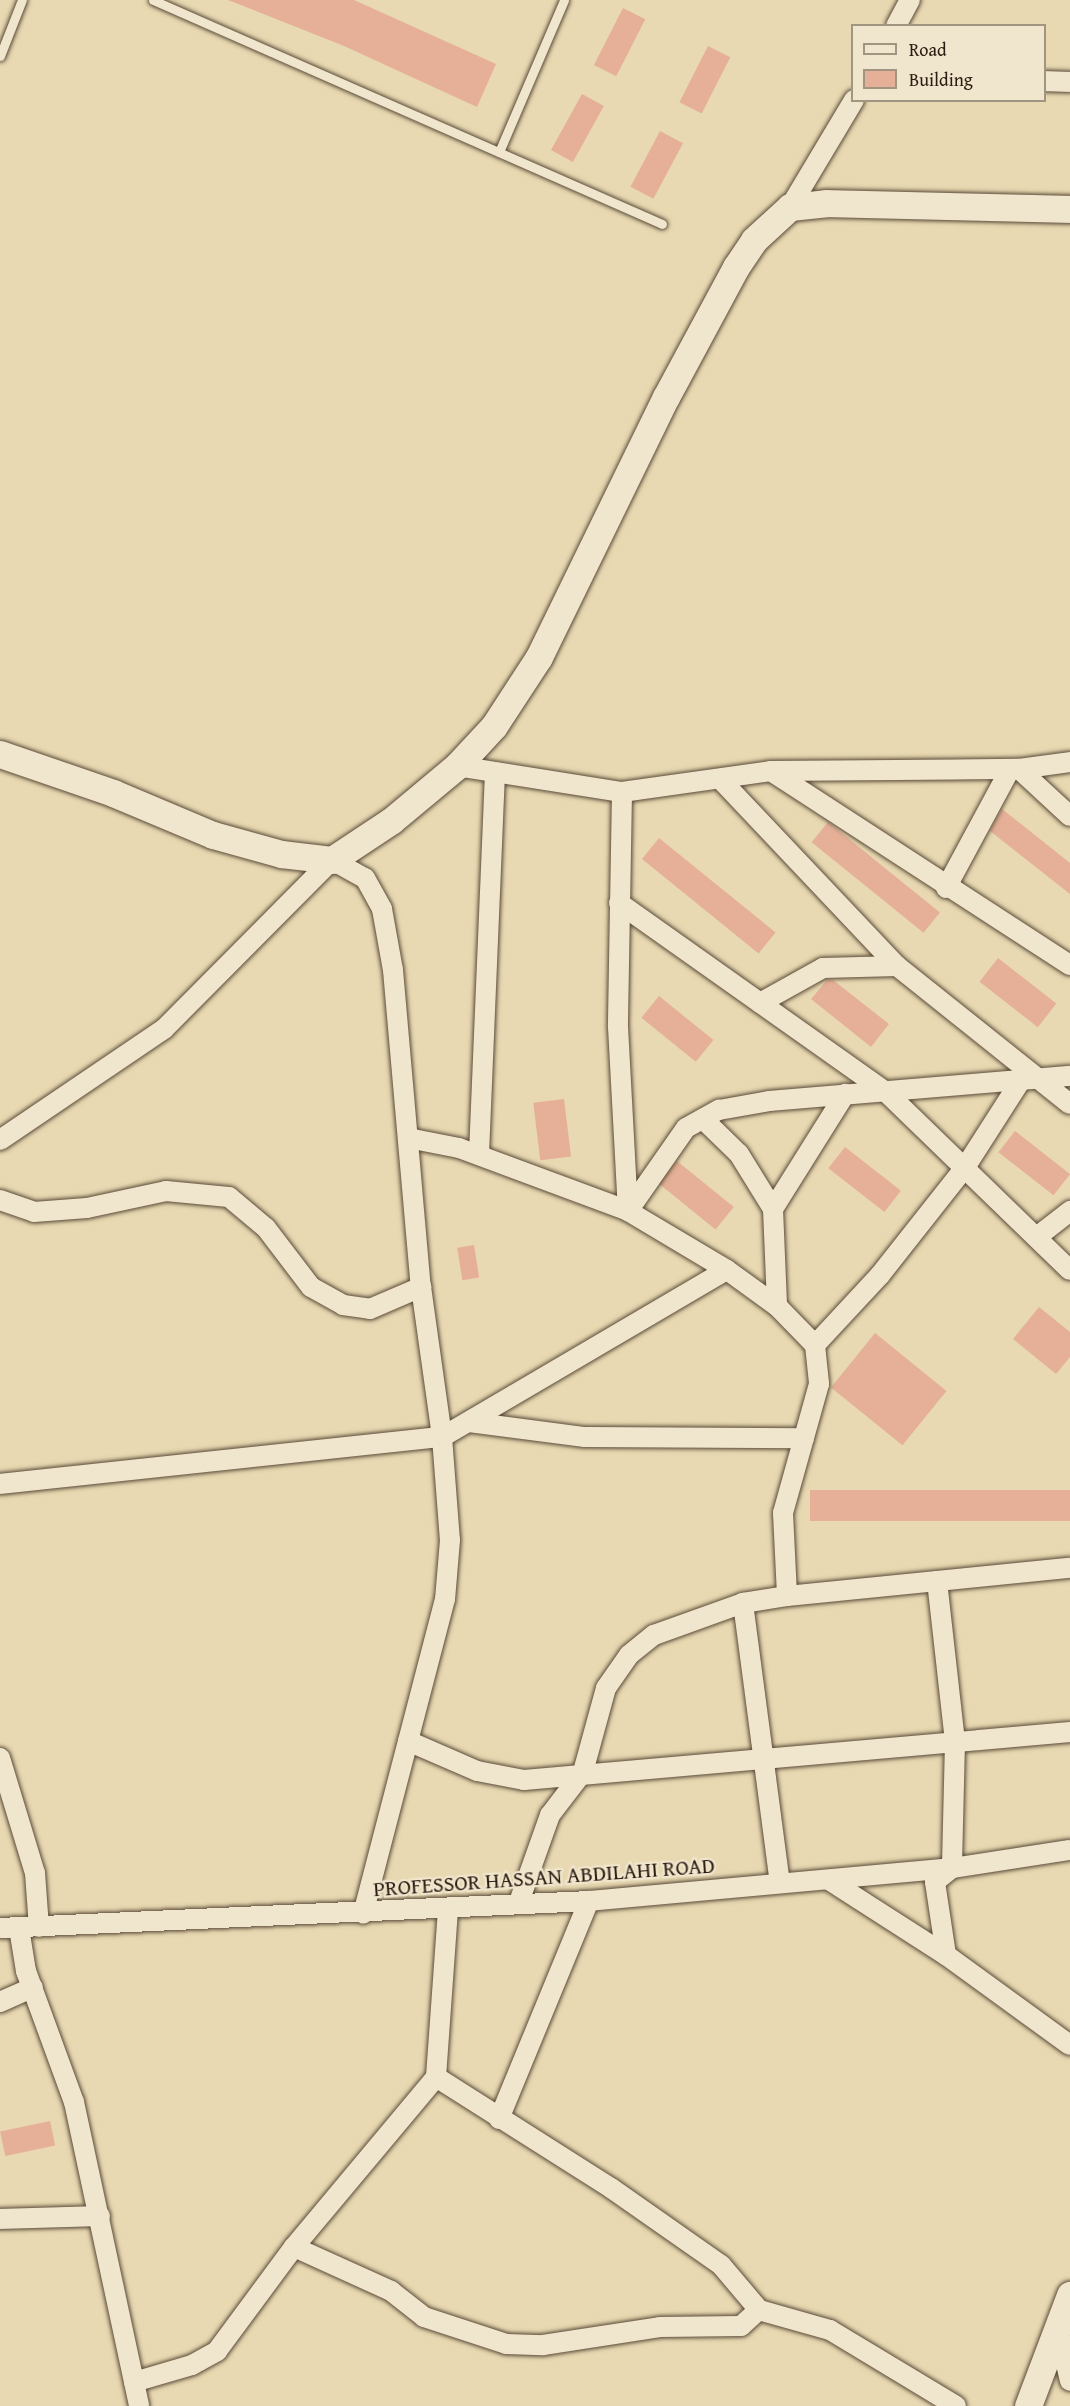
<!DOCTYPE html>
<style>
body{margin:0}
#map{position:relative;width:1070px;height:2406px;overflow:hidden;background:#e8d9b2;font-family:"Gentium Book Plus",serif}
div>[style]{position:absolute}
.building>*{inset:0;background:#e5b097;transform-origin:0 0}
.roads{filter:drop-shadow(0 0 2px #5a4a38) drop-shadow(0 0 2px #5a4a38)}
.lane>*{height:9px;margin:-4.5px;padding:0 4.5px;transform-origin:4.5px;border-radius:4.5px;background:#f0e6cd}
.street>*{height:20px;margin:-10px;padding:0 10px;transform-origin:10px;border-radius:10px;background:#f0e6cd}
.secondary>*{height:27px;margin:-13.5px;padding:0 13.5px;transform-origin:13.5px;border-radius:13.5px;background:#f0e6cd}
span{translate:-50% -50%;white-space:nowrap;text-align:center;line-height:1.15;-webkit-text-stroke:4.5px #f0e6cd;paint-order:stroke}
.street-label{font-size:22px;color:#2b1b10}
.legend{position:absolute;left:851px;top:24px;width:195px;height:78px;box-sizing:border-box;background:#f0e6cd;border:2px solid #a19581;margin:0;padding:8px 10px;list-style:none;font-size:18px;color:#2b1b10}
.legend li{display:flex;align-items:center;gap:12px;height:30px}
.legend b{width:30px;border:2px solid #a19581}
</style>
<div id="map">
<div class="building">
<i style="clip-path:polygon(228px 0,354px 0,496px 64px,477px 107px,344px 46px)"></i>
<i style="left:623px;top:8px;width:25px;height:64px;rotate:27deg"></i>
<i style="left:708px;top:46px;width:25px;height:63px;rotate:27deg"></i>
<i style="left:582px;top:94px;width:25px;height:64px;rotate:29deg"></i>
<i style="left:660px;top:131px;width:26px;height:63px;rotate:28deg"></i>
<i style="clip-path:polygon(1002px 809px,1070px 863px,1070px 894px,990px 831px)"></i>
<i style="left:828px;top:822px;width:144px;height:26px;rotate:39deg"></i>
<i style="left:659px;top:838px;width:150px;height:27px;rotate:39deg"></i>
<i style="left:998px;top:958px;width:74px;height:30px;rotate:38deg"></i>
<i style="clip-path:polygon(827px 980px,833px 980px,889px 1024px,871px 1047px,811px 999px)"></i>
<i style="left:659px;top:996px;width:70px;height:28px;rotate:39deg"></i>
<i style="left:564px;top:1099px;width:58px;height:31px;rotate:83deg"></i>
<i style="left:1015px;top:1131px;width:70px;height:27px;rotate:38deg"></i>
<i style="left:845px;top:1147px;width:71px;height:27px;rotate:38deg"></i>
<i style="left:677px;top:1161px;width:73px;height:29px;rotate:39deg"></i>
<i style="left:474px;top:1245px;width:33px;height:17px;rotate:81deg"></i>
<i style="clip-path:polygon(1039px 1307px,1070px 1332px,1070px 1357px,1056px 1374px,1013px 1339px)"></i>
<i style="left:875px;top:1333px;width:92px;height:70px;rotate:39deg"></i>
<i style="left:1070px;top:1490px;width:31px;height:260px;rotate:90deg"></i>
<i style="left:50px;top:2121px;width:25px;height:51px;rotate:78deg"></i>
</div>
<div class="roads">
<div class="lane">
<i style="left:153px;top:0;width:556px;rotate:23.75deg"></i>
<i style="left:0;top:56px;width:60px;rotate:-68.6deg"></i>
<i style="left:499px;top:152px;width:165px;rotate:-66.8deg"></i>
</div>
<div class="street">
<i style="left:896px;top:26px;width:30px;rotate:-62deg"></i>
<i style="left:1044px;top:81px;width:26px;rotate:2deg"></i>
<i style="left:790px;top:207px;width:125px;rotate:-59.1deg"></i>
<i style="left:457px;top:766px;width:167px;rotate:9deg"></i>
<i style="left:622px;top:792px;width:150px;rotate:-8deg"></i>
<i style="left:771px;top:771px;width:248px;rotate:-0.5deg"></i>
<i style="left:1019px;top:769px;width:51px;rotate:-7.8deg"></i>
<i style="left:1019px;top:769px;width:69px;rotate:42.7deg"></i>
<i style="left:771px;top:771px;width:356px;rotate:33deg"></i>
<i style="left:721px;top:780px;width:256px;rotate:46.6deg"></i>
<i style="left:897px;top:966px;width:221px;rotate:38.6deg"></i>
<i style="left:622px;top:792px;width:235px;rotate:91deg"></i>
<i style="left:618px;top:1027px;width:184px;rotate:86.9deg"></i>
<i style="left:946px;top:888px;width:135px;rotate:-61.7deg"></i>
<i style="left:619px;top:903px;width:326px;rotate:35.3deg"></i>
<i style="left:885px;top:1091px;width:257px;rotate:44.1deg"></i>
<i style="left:760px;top:1003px;width:72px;rotate:-29.1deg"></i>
<i style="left:823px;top:968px;width:74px;rotate:-1.5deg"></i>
<i style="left:703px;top:1119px;width:50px;rotate:44.2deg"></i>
<i style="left:739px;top:1154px;width:65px;rotate:58.3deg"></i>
<i style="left:773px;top:1209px;width:97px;rotate:87.6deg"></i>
<i style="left:408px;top:1138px;width:52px;rotate:11.1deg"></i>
<i style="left:459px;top:1148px;width:180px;rotate:20.4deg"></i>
<i style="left:628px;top:1211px;width:115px;rotate:30.8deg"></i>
<i style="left:727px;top:1270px;width:62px;rotate:35.8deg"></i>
<i style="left:777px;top:1306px;width:54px;rotate:45.7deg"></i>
<i style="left:815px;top:1345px;width:39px;rotate:84deg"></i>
<i style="left:819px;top:1384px;width:134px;rotate:105.6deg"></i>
<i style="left:783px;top:1513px;width:83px;rotate:87.2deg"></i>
<i style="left:0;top:1140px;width:198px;rotate:-34.1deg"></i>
<i style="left:164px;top:1029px;width:238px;rotate:-45.2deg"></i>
<i style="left:332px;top:860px;width:38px;rotate:29deg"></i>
<i style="left:365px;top:878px;width:35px;rotate:61deg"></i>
<i style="left:382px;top:909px;width:62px;rotate:79.8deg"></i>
<i style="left:393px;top:970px;width:318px;rotate:85deg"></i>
<i style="left:421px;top:1287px;width:151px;rotate:82deg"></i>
<i style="left:442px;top:1437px;width:103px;rotate:85.6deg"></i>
<i style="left:450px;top:1540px;width:59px;rotate:94.8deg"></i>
<i style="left:445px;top:1599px;width:325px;rotate:104.6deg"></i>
<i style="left:479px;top:1154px;width:382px;rotate:-87.6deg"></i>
<i style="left:0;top:1200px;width:36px;rotate:19deg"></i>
<i style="left:34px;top:1212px;width:53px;rotate:-4.3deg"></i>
<i style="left:87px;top:1208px;width:81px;rotate:-12.1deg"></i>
<i style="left:166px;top:1191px;width:63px;rotate:5.4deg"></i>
<i style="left:229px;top:1197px;width:48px;rotate:40deg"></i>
<i style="left:266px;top:1228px;width:74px;rotate:52.7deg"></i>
<i style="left:311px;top:1287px;width:37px;rotate:29deg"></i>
<i style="left:343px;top:1305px;width:27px;rotate:8deg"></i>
<i style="left:370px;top:1309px;width:56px;rotate:-23.3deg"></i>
<i style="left:773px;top:1209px;width:136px;rotate:-57.9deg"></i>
<i style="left:628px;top:1211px;width:101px;rotate:-55.1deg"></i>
<i style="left:686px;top:1128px;width:38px;rotate:-29deg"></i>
<i style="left:719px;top:1110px;width:52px;rotate:-10deg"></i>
<i style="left:770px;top:1101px;width:301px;rotate:-4.8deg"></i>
<i style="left:1038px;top:1236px;width:41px;rotate:-38deg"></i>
<i style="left:815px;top:1345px;width:96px;rotate:-47.1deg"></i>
<i style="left:880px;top:1275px;width:139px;rotate:-51.7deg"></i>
<i style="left:966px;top:1166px;width:98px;rotate:-57.4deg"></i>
<i style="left:469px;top:1422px;width:117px;rotate:7.4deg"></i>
<i style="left:585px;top:1437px;width:219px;rotate:0.3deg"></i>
<i style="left:0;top:1484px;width:444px;rotate:-6.1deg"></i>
<i style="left:442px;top:1437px;width:330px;rotate:-30.4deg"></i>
<i style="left:937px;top:1581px;width:162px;rotate:83.6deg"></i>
<i style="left:955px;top:1742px;width:126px;rotate:91.4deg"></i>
<i style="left:952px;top:1868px;width:22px;rotate:141deg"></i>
<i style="left:935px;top:1882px;width:74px;rotate:81.4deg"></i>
<i style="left:743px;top:1603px;width:282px;rotate:82.5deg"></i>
<i style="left:408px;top:1741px;width:75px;rotate:23.5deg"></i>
<i style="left:477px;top:1771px;width:48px;rotate:10.8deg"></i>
<i style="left:524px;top:1780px;width:548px;rotate:-5.02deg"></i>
<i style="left:0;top:1758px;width:120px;rotate:73.1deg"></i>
<i style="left:35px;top:1873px;width:54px;rotate:85.8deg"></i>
<i style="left:829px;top:1880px;width:139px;rotate:32.7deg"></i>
<i style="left:946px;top:1955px;width:153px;rotate:36deg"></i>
<i style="left:519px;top:1902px;width:92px;rotate:-70.4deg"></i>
<i style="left:550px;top:1815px;width:54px;rotate:-52.5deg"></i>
<i style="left:583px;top:1772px;width:87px;rotate:-74.7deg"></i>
<i style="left:606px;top:1688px;width:40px;rotate:-55.1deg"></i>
<i style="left:629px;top:1655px;width:32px;rotate:-39deg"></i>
<i style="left:654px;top:1635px;width:95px;rotate:-19.8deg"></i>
<i style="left:743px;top:1603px;width:45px;rotate:-9deg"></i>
<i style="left:787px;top:1596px;width:284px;rotate:-5.7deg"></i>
<i style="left:0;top:1928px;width:590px;rotate:-2.62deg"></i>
<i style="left:589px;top:1901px;width:364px;rotate:-5.2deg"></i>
<i style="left:952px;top:1868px;width:119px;rotate:-8.7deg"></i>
<i style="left:19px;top:1928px;width:44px;rotate:80.8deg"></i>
<i style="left:26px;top:1971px;width:140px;rotate:69.9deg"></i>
<i style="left:74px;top:2102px;width:311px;rotate:77.9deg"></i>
<i style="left:0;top:2002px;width:36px;rotate:-24deg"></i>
<i style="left:436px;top:2077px;width:207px;rotate:32.4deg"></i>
<i style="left:611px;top:2188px;width:134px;rotate:35deg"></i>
<i style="left:721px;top:2265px;width:59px;rotate:49.8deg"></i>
<i style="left:759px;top:2310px;width:74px;rotate:15.7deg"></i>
<i style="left:830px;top:2330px;width:147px;rotate:31.1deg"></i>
<i style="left:499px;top:2119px;width:236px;rotate:-67.6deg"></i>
<i style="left:0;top:2219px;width:100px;rotate:-1.7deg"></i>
<i style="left:294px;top:2247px;width:107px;rotate:24.4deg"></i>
<i style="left:391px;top:2291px;width:42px;rotate:38.2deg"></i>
<i style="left:424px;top:2317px;width:86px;rotate:18.2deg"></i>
<i style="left:506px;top:2344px;width:37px;rotate:2deg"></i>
<i style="left:543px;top:2345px;width:118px;rotate:-8.7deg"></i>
<i style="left:660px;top:2327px;width:81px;rotate:-0.7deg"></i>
<i style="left:741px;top:2326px;width:24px;rotate:-42deg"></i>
<i style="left:1058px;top:2329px;width:53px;rotate:77deg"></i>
<i style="left:134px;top:2382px;width:60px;rotate:-16.3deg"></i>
<i style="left:192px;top:2365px;width:29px;rotate:-29deg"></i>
<i style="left:217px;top:2351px;width:129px;rotate:-53.5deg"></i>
<i style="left:294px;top:2247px;width:222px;rotate:-50.1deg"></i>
<i style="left:436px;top:2077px;width:169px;rotate:-85.9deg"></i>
</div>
<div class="secondary">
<i style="left:0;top:754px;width:120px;rotate:19deg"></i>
<i style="left:113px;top:793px;width:108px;rotate:22.8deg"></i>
<i style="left:213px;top:835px;width:71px;rotate:15.6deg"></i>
<i style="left:281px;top:854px;width:51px;rotate:6.7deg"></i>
<i style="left:332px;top:860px;width:71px;rotate:-33.5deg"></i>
<i style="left:391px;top:821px;width:86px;rotate:-39.8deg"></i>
<i style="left:457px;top:766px;width:54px;rotate:-47.2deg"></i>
<i style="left:494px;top:726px;width:82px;rotate:-56.9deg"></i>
<i style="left:539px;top:657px;width:289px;rotate:-64deg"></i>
<i style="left:666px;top:397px;width:148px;rotate:-61.7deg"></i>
<i style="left:736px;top:267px;width:32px;rotate:-56deg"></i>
<i style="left:754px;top:240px;width:49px;rotate:-42.5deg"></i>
<i style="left:790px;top:207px;width:36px;rotate:-6deg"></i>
<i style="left:826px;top:203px;width:244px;rotate:1.4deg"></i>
<i style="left:1028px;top:2406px;width:119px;rotate:-69.3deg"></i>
</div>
</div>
<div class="street-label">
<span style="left:544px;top:1877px;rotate:-4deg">PROFESSOR HASSAN ABDILAHI ROAD</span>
</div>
<ul class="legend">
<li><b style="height:8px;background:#f0e6cd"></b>Road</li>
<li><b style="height:16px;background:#e5b097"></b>Building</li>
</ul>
</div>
